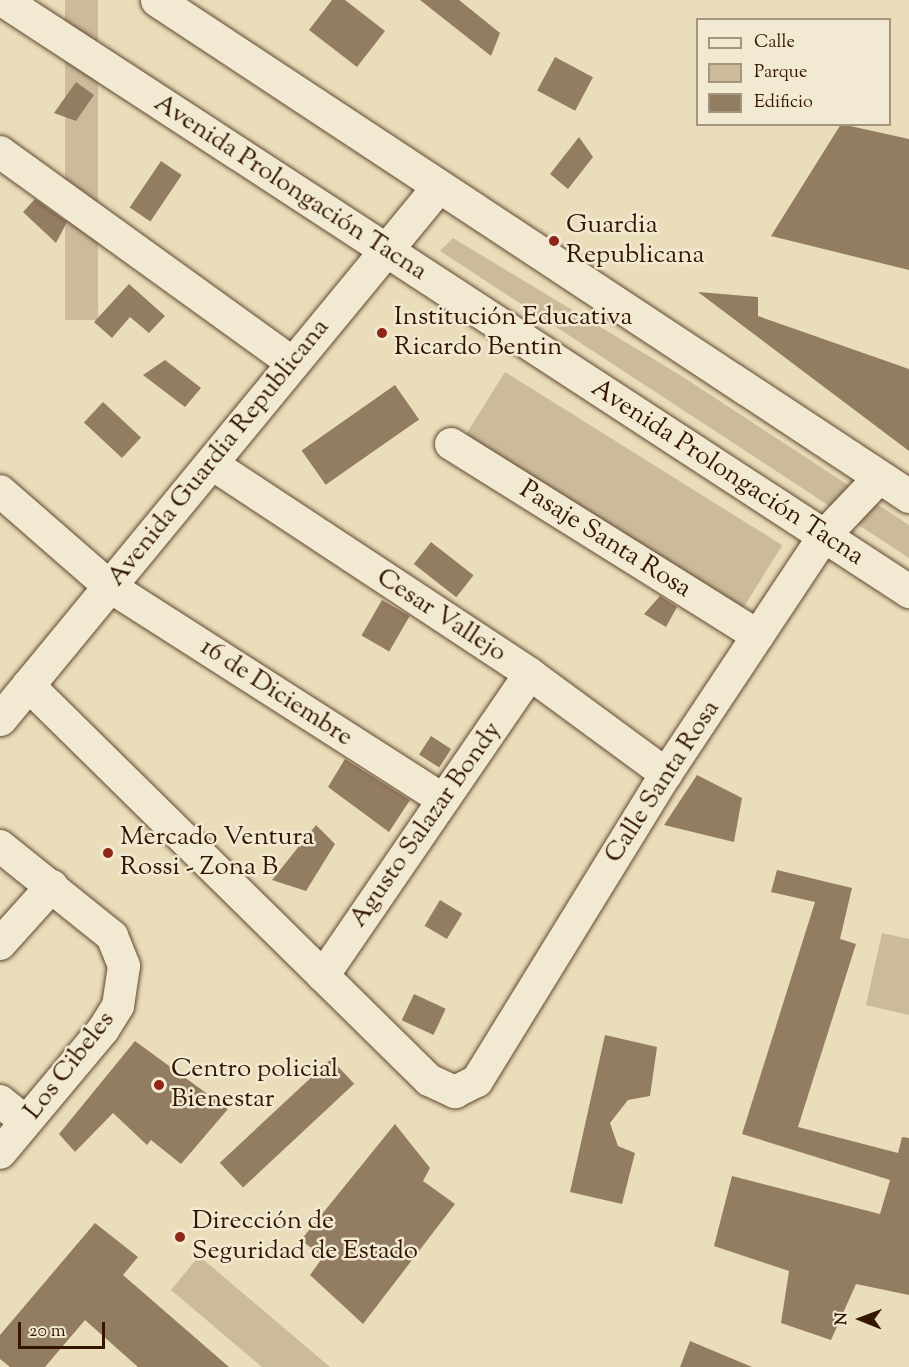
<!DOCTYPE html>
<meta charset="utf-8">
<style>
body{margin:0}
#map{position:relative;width:909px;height:1367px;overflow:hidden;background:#eaddba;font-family:"Sorts Mill Goudy",serif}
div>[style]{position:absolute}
.green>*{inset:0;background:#cbbb9b;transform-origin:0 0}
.building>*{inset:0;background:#937d62;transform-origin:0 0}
.roads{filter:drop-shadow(0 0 2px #624830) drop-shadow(0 0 2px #624830)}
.street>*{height:32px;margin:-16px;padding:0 16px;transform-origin:16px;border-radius:16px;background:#f1e9d2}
.secondary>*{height:33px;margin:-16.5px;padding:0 16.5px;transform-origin:16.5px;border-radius:16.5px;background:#f1e9d2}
.dots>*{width:16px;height:16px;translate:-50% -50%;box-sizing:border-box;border:3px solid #f1e9d2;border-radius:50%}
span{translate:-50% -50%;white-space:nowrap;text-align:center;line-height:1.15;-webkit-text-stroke:5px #f1e9d2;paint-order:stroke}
.street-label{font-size:26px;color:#341602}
.poi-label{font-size:26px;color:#341602}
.left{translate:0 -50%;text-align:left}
.legend{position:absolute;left:696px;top:18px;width:195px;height:108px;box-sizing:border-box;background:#f1e9d2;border:2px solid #a5957f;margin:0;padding:8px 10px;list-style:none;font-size:18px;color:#341602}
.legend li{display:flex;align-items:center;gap:12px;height:30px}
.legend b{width:30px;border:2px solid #a5957f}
.north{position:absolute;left:831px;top:1289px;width:60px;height:60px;-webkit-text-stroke:4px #f1e9d2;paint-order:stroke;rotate:271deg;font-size:16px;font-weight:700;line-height:24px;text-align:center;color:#341602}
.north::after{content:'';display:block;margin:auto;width:21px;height:27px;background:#341602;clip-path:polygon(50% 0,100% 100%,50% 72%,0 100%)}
.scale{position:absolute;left:18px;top:1322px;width:87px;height:27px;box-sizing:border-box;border:3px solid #341602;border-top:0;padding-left:8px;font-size:18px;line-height:21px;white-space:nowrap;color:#341602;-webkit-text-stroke:4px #f1e9d2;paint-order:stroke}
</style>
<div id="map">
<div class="green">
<i style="left:65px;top:0;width:33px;height:320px"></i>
<i style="clip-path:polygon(453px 238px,680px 375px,909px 525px,909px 558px,440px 251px)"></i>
<i style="left:505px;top:372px;width:327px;height:76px;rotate:32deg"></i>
<i style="clip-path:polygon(882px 933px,909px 939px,909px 1015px,866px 1005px)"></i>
<i style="clip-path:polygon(199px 1256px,330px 1367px,262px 1367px,171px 1290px)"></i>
</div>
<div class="building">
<i style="clip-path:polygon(332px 0,345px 0,385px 31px,357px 67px,309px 30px)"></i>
<i style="clip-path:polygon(420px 0,459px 0,500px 33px,491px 56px)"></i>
<i style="left:555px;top:57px;width:43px;height:38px;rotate:28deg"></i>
<i style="clip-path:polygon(76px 82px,94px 95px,76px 121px,54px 113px)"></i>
<i style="clip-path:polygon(841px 124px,909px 139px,909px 270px,771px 236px)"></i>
<i style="clip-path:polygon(579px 137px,593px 157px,568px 189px,550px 174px)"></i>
<i style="left:161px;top:161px;width:25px;height:56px;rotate:34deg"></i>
<i style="clip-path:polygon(35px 199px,67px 222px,56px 243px,23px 212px)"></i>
<i style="clip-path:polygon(129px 284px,165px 316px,149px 333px,130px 317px,112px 338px,94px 322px)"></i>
<i style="clip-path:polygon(698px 292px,758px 297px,758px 316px,909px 369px,909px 451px)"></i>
<i style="clip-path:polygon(165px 360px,201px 388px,185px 407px,143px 375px)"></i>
<i style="left:395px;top:385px;width:42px;height:114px;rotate:55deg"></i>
<i style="left:103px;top:402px;width:52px;height:28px;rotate:43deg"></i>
<i style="left:431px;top:542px;width:54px;height:28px;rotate:38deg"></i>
<i style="clip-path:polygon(660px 596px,677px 607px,666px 627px,644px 614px)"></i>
<i style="left:382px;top:600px;width:32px;height:41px;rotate:30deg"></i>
<i style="left:431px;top:736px;width:24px;height:22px;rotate:33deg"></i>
<i style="clip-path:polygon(345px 759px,410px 800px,389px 832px,328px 787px)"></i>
<i style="clip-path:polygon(697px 775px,742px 798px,734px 842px,664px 825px)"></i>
<i style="clip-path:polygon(316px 825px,335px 844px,306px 891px,272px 880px)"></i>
<i style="clip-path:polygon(777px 870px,852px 888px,840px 939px,856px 944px,798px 1127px,898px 1153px,902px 1137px,909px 1138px,909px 1295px,856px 1284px,831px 1340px,781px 1323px,789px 1271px,714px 1246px,732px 1176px,880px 1214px,890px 1180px,742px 1134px,815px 902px,771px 892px)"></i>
<i style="left:440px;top:900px;width:26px;height:30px;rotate:31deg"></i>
<i style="left:414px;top:994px;width:35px;height:29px;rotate:25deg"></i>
<i style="clip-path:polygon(605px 1035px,657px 1047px,650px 1096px,628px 1100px,610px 1123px,618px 1146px,635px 1153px,622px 1204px,570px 1192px)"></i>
<i style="clip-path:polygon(135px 1041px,228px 1109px,181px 1164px,151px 1140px,147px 1145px,113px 1113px,75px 1152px,59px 1134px)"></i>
<i style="left:331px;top:1059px;width:34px;height:152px;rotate:47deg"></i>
<i style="clip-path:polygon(395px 1124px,430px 1168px,423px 1181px,455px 1204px,363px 1324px,310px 1275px,323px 1257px,301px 1240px)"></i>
<i style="clip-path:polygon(95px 1223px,138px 1257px,123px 1275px,229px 1367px,138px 1367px,85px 1320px,45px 1367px,10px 1367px,0 1359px,0 1335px)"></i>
<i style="clip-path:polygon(690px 1341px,752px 1367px,680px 1367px)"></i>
</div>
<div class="roads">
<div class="street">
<i style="left:0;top:152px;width:361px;rotate:35.8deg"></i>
<i style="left:451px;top:444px;width:362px;rotate:32deg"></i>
<i style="left:212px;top:464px;width:381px;rotate:33.4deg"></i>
<i style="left:530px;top:674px;width:169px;rotate:36.3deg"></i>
<i style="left:0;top:491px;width:145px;rotate:41.1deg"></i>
<i style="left:109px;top:586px;width:397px;rotate:32.6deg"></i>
<i style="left:28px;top:685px;width:563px;rotate:44.57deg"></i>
<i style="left:429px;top:1080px;width:29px;rotate:25deg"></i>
<i style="left:455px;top:1092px;width:25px;rotate:-27deg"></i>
<i style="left:477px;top:1081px;width:361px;rotate:-58.4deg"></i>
<i style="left:666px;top:774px;width:286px;rotate:-56.4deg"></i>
<i style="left:824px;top:536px;width:81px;rotate:-46.5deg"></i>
<i style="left:0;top:846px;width:144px;rotate:38.8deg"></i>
<i style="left:112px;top:936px;width:32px;rotate:68deg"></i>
<i style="left:124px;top:966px;width:40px;rotate:98.5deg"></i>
<i style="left:118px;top:1006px;width:28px;rotate:122deg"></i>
<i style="left:103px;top:1030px;width:160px;rotate:129.9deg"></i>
<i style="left:0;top:944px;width:78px;rotate:-48.1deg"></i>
<i style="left:323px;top:976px;width:366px;rotate:-55.6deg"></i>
<i style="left:0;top:1101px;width:33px;rotate:39deg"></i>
</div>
<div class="secondary">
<i style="left:3px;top:0;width:1082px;rotate:33.12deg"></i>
<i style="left:157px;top:0;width:901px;rotate:33.41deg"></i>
<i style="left:0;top:719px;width:689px;rotate:-50.54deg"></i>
</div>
</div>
<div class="dots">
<i style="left:554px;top:241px;background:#8f2418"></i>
<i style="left:382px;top:333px;background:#8f2418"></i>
<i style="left:108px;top:853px;background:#8f2418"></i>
<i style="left:159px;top:1085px;background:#8f2418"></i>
<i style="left:180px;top:1237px;background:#8f2418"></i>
</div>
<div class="street-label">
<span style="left:290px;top:188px;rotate:33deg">Avenida Prolongación Tacna</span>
<span style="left:219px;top:453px;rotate:-51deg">Avenida Guardia Republicana</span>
<span style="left:727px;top:473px;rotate:33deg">Avenida Prolongación Tacna</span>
<span style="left:605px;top:540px;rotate:32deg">Pasaje Santa Rosa</span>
<span style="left:441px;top:616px;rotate:33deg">Cesar Vallejo</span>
<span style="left:276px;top:693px;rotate:33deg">16 de Diciembre</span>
<span style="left:663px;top:782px;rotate:-57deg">Calle Santa Rosa</span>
<span style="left:426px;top:825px;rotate:-55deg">Agusto Salazar Bondy</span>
<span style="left:70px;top:1066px;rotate:-52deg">Los Cibeles</span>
</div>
<div class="poi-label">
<span class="left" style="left:566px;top:241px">Guardia<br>Republicana</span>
<span class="left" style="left:394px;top:333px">Institución Educativa<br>Ricardo Bentin</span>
<span class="left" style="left:120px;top:853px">Mercado Ventura<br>Rossi - Zona B</span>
<span class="left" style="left:171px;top:1085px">Centro policial<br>Bienestar</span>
<span class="left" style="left:192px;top:1237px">Dirección de<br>Seguridad de Estado</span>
</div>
<ul class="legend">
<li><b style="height:8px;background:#f1e9d2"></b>Calle</li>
<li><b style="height:16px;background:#cbbb9b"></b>Parque</li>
<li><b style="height:16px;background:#937d62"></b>Edificio</li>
</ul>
<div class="north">N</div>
<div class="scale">20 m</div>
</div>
